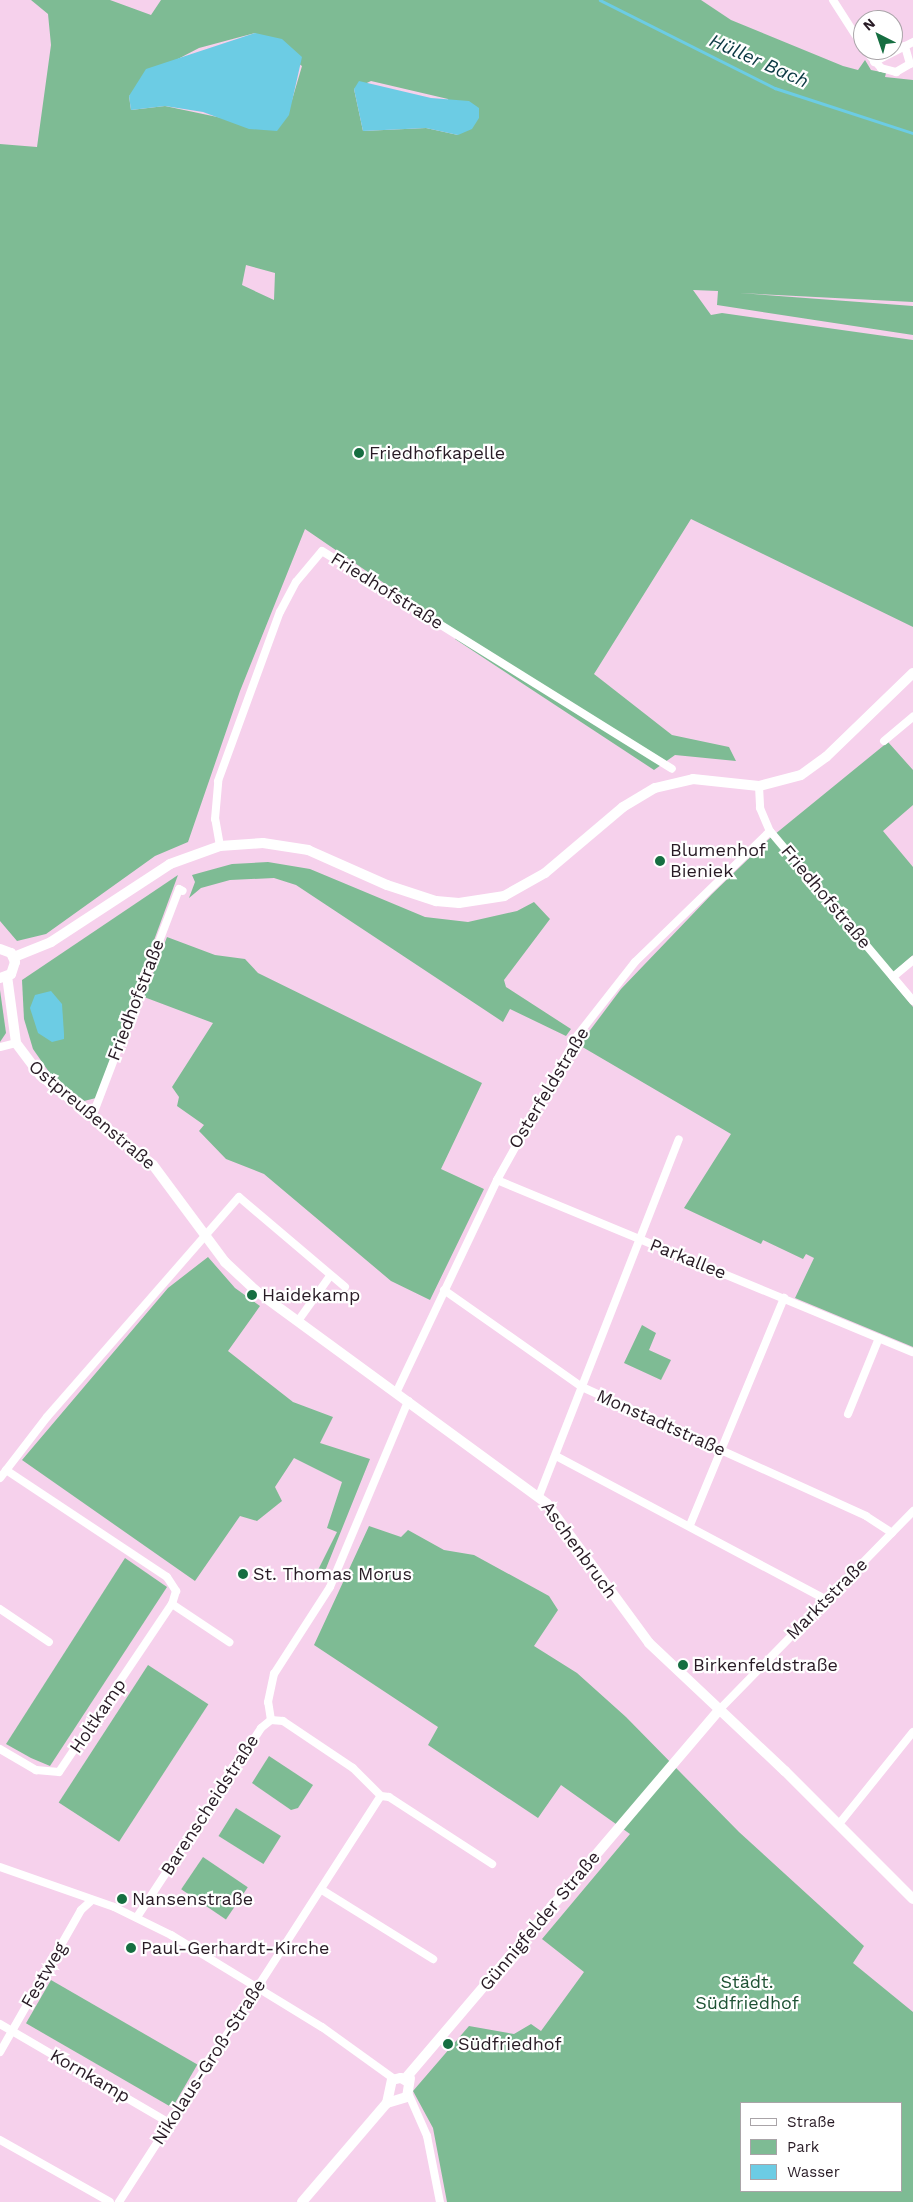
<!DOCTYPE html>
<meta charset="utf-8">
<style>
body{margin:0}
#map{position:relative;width:913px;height:2202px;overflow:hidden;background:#f6d1ec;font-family:"Work Sans",sans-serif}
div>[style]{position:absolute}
.green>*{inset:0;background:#7ebb94;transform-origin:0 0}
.water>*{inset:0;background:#6ccce4}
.stream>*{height:2.5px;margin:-1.25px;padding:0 1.25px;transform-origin:1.25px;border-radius:1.25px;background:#6ccce4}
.minor>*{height:8px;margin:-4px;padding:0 4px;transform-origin:4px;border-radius:4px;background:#fff}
.tertiary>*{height:10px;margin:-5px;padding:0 5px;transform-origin:5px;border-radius:5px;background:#fff}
.dots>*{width:14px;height:14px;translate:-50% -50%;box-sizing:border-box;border:2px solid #fff;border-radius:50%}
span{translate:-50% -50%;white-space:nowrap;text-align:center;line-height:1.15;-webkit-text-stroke:4.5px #fff;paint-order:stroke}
.poi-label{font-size:18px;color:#281b25}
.left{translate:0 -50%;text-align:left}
.street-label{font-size:18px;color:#281b25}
.park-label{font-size:18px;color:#1e5234}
.water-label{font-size:19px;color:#0b3943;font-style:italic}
.legend{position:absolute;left:740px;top:2102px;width:162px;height:90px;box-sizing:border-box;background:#fff;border:1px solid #a9a4a8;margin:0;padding:6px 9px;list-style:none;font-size:15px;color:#281b25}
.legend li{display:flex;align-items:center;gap:10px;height:25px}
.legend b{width:25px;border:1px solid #a9a4a8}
.north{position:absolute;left:853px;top:10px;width:50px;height:50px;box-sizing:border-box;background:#fff;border:1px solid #a9a4a8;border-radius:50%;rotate:319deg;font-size:14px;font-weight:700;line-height:20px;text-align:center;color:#281b25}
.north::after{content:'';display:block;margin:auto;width:18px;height:22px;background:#166e41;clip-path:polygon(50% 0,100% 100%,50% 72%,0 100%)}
</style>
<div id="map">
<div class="green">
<i style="clip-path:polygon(evenodd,31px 0,110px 0,151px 15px,161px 0,701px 0,731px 20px,843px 66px,858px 70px,865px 60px,871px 70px,886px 73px,885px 77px,913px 80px,913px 302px,739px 293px,913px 306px,913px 335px,717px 305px,718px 291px,693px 290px,711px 315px,722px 313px,913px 340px,913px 627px,691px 519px,594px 674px,672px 735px,729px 747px,736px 761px,675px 755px,654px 770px,455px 639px,457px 633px,305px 529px,240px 691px,188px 842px,155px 856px,46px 934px,17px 941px,0 921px,0 144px,37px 147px,51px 45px,48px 14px,31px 0,255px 33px,302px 66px,292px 100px,222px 118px,165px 106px,131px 110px,129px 96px,174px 61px,199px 48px,255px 33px,31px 0,371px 81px,448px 99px,458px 135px,426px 128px,363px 131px,354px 89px,371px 81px,31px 0,246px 265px,275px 273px,274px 300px,242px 285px,246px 265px)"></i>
<i style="clip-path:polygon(888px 742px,913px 770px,913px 805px,883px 831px,913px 867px,913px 955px,888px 977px,913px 1007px,913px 1347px,795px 1298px,814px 1258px,806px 1254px,803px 1259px,763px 1240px,761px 1244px,684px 1208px,731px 1134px,579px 1045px,621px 989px,712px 894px,769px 839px)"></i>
<i style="clip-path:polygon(268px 862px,310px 869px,425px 917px,468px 922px,517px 911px,534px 902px,550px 919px,504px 980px,506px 987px,571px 1029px,566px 1036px,510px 1009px,503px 1022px,296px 885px,274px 878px,230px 880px,201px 888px,189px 898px,195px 882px,192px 875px,232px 864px)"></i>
<i style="clip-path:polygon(178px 875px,96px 1098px,84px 1101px,51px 1075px,33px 1049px,24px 1019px,22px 980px)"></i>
<i style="clip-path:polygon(167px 937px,215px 955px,245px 959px,258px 973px,482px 1083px,441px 1169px,484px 1189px,430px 1300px,391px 1281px,264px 1174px,226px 1159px,199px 1131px,204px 1125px,177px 1106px,179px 1097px,172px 1087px,213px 1023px,144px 997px)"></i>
<i style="clip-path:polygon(0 990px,6px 1033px,0 1042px)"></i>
<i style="clip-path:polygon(208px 1257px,235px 1288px,260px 1306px,228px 1351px,293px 1402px,333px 1417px,320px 1443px,370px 1459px,323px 1576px,317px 1572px,337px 1532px,327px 1528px,342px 1482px,294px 1458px,275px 1487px,282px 1501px,257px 1521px,240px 1516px,195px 1581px,22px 1460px,168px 1288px)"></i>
<i style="clip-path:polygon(642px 1325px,656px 1333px,649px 1350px,671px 1360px,661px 1380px,624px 1363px)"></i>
<i style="clip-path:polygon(evenodd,369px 1526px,401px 1537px,408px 1530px,444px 1550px,474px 1555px,549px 1596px,558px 1610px,534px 1646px,577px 1673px,626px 1717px,739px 1832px,864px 1946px,853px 1963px,913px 2012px,913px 2202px,447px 2202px,433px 2128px,413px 2091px,469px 2026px,514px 2034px,531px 2024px,541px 2031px,584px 1972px,542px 1939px,630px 1834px,561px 1785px,538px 1818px,428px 1745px,438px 1727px,314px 1645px,369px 1526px,742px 2103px,902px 2103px,902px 2191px,742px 2191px,742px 2103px)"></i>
<i style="clip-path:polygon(125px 1558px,167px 1587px,50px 1766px,31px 1758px,6px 1744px)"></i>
<i style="left:148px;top:1665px;width:72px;height:164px;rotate:33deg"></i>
<i style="clip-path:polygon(269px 1756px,313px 1785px,298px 1808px,291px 1810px,252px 1783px)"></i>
<i style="left:236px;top:1808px;width:53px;height:33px;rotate:32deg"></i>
<i style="left:203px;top:1857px;width:54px;height:39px;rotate:34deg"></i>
<i style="left:51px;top:1980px;width:169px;height:50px;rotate:30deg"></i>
</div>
<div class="water">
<i style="clip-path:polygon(255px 33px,282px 39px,302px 57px,289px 115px,277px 131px,249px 129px,203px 112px,165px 106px,131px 110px,129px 96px,146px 69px)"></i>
<i style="clip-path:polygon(359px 81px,431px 98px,469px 101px,479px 108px,479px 118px,472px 129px,458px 135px,426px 128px,363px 131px,354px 89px)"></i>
<i style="clip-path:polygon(51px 991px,62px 1004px,64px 1034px,64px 1039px,52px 1042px,38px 1033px,30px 1008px,35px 995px)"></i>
</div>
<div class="stream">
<i style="left:600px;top:0;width:196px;rotate:26.7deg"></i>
<i style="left:775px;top:88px;width:145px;rotate:18.1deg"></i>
</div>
<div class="minor">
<i style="left:833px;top:0;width:56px;rotate:57.4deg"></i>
<i style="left:865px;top:50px;width:24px;rotate:48deg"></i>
<i style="left:881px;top:68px;width:16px;rotate:15deg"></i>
<i style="left:896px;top:72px;width:16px;rotate:-30deg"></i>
<i style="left:910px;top:64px;width:19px;rotate:-106deg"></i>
<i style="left:874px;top:62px;width:44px;rotate:-27.1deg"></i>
<i style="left:884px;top:741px;width:38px;rotate:-40deg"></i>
<i style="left:759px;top:786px;width:22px;rotate:87deg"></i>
<i style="left:760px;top:808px;width:25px;rotate:67deg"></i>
<i style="left:770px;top:831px;width:222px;rotate:49.9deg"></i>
<i style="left:220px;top:846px;width:27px;rotate:-100deg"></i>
<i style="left:215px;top:819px;width:38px;rotate:-85deg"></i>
<i style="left:218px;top:781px;width:180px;rotate:-69.9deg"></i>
<i style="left:280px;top:612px;width:34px;rotate:-62deg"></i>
<i style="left:296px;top:582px;width:40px;rotate:-50deg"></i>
<i style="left:322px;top:551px;width:412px;rotate:31.9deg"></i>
<i style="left:893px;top:977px;width:26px;rotate:-40deg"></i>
<i style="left:0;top:1047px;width:16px;rotate:-14deg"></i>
<i style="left:92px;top:1117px;width:244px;rotate:-69.1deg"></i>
<i style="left:179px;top:889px;width:4px;rotate:27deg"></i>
<i style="left:497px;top:1180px;width:450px;rotate:22.5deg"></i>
<i style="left:444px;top:1290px;width:169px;rotate:35.1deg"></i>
<i style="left:582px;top:1387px;width:312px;rotate:24.4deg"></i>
<i style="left:866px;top:1516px;width:31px;rotate:33deg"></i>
<i style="left:298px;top:1321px;width:55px;rotate:-54.6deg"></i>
<i style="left:396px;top:1393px;width:236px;rotate:-64.6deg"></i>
<i style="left:497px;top:1180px;width:165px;rotate:-60.9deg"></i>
<i style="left:577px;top:1036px;width:94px;rotate:-51.9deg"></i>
<i style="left:635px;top:962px;width:188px;rotate:-44.1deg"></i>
<i style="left:848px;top:1414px;width:82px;rotate:-67.8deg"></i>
<i style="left:556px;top:1456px;width:307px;rotate:28deg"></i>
<i style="left:6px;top:1470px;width:193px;rotate:33.6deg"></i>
<i style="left:167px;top:1577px;width:17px;rotate:57deg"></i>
<i style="left:176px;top:1591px;width:14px;rotate:107deg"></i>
<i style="left:172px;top:1604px;width:69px;rotate:33.7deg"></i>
<i style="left:0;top:1478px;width:77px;rotate:-52.4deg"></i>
<i style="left:47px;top:1417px;width:292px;rotate:-48.9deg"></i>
<i style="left:239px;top:1197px;width:139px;rotate:40.3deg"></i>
<i style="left:539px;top:1496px;width:383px;rotate:-68.6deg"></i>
<i style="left:690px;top:1525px;width:246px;rotate:-67.5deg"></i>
<i style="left:0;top:1609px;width:59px;rotate:34deg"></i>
<i style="left:720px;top:1709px;width:277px;rotate:-45.7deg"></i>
<i style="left:271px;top:1720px;width:18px;rotate:-99deg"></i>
<i style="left:268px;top:1702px;width:29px;rotate:-78deg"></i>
<i style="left:274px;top:1674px;width:103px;rotate:-57.2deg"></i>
<i style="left:330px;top:1587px;width:202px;rotate:-67.2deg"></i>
<i style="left:0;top:1749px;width:42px;rotate:30.3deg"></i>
<i style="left:36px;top:1770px;width:23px;rotate:5deg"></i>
<i style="left:59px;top:1772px;width:202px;rotate:-56.1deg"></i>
<i style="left:381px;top:1796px;width:8px;rotate:7deg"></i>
<i style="left:389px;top:1797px;width:123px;rotate:33deg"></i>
<i style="left:839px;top:1824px;width:118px;rotate:-51.2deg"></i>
<i style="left:0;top:1867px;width:121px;rotate:19.3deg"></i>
<i style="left:114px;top:1907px;width:64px;rotate:26.2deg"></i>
<i style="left:171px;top:1935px;width:177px;rotate:31.4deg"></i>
<i style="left:322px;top:2027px;width:89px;rotate:35.8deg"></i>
<i style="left:322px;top:1890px;width:131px;rotate:31.9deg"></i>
<i style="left:137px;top:1917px;width:226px;rotate:-56.7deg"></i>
<i style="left:261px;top:1728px;width:13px;rotate:-39deg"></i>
<i style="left:271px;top:1720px;width:12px;rotate:5deg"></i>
<i style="left:283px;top:1721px;width:84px;rotate:33.9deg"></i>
<i style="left:353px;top:1768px;width:40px;rotate:45deg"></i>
<i style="left:0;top:2024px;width:194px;rotate:30.3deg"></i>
<i style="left:0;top:2052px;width:163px;rotate:-60.3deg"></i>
<i style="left:81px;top:1910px;width:13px;rotate:-42deg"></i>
<i style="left:409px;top:2095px;width:45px;rotate:66.3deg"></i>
<i style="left:427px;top:2136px;width:67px;rotate:78.9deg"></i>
<i style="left:0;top:2140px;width:126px;rotate:29.4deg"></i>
<i style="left:119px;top:2202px;width:483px;rotate:-57.2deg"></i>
</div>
<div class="tertiary">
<i style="left:0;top:949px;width:12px;rotate:20deg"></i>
<i style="left:11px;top:953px;width:10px;rotate:66deg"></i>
<i style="left:15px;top:962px;width:13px;rotate:108deg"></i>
<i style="left:11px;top:974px;width:12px;rotate:160deg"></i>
<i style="left:14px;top:957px;width:40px;rotate:-22deg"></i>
<i style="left:51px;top:942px;width:142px;rotate:-33.2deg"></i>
<i style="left:170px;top:864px;width:53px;rotate:-19.8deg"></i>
<i style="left:220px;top:846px;width:43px;rotate:-4deg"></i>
<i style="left:263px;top:843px;width:46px;rotate:8.8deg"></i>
<i style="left:308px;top:850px;width:86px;rotate:23.9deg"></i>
<i style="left:387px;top:885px;width:52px;rotate:18.1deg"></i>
<i style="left:436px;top:901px;width:23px;rotate:5deg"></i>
<i style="left:459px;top:903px;width:46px;rotate:-8.8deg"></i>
<i style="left:504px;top:896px;width:47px;rotate:-29.3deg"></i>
<i style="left:545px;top:873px;width:102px;rotate:-40.2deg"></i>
<i style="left:623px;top:807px;width:37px;rotate:-31deg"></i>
<i style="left:655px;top:788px;width:39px;rotate:-13deg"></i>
<i style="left:693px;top:779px;width:66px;rotate:6.1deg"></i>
<i style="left:759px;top:786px;width:43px;rotate:-14.7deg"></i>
<i style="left:801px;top:775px;width:31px;rotate:-36deg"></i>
<i style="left:826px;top:757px;width:121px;rotate:-44deg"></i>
<i style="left:7px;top:976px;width:68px;rotate:82.3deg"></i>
<i style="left:16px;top:1043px;width:40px;rotate:53deg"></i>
<i style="left:40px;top:1075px;width:144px;rotate:38.5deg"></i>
<i style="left:153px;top:1165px;width:121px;rotate:53.4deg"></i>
<i style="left:225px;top:1262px;width:41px;rotate:43deg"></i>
<i style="left:255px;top:1290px;width:362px;rotate:36.2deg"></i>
<i style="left:547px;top:1504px;width:172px;rotate:53.7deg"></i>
<i style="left:649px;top:1643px;width:187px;rotate:43.3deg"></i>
<i style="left:785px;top:1771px;width:181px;rotate:45deg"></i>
<i style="left:405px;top:2079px;width:486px;rotate:-49.6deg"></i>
<i style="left:387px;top:2103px;width:21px;rotate:-17deg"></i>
<i style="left:407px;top:2097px;width:19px;rotate:-81deg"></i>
<i style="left:302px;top:2202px;width:130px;rotate:-49.4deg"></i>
<i style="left:387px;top:2103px;width:24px;rotate:-78deg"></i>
<i style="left:392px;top:2080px;width:9px;rotate:-13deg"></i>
<i style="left:401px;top:2078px;width:8px;rotate:30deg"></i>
</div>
<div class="dots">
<i style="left:359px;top:453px;background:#166e41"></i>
<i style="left:660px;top:861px;background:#166e41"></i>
<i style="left:252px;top:1295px;background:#166e41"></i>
<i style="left:243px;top:1574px;background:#166e41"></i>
<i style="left:683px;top:1665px;background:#166e41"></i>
<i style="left:122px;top:1899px;background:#166e41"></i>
<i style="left:131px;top:1948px;background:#166e41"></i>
<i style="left:448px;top:2044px;background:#166e41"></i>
</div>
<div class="poi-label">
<span class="left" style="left:369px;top:453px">Friedhofkapelle</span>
<span class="left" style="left:670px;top:861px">Blumenhof<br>Bieniek</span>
<span class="left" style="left:262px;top:1295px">Haidekamp</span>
<span class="left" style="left:253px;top:1574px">St. Thomas Morus</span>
<span class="left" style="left:693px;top:1665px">Birkenfeldstraße</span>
<span class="left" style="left:132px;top:1899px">Nansenstraße</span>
<span class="left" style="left:141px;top:1948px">Paul-Gerhardt-Kirche</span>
<span class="left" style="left:458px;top:2044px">Südfriedhof</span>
</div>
<div class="street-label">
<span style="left:387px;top:591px;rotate:32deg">Friedhofstraße</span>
<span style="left:826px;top:897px;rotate:50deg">Friedhofstraße</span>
<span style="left:136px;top:1000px;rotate:-69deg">Friedhofstraße</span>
<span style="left:549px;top:1088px;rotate:-59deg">Osterfeldstraße</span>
<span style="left:92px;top:1115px;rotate:40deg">Ostpreußenstraße</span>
<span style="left:688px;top:1259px;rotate:22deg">Parkallee</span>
<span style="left:661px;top:1423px;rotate:24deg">Monstadtstraße</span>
<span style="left:579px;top:1550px;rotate:54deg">Aschenbruch</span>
<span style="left:827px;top:1599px;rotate:-45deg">Marktstraße</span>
<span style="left:98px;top:1716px;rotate:-56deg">Holtkamp</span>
<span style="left:210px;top:1805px;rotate:-57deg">Barenscheidstraße</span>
<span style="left:540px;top:1921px;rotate:-50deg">Günnigfelder Straße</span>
<span style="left:44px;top:1975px;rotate:-60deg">Festweg</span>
<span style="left:209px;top:2062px;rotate:-57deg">Nikolaus-Groß-Straße</span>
<span style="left:90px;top:2076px;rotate:30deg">Kornkamp</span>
</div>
<div class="park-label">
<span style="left:747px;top:1993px">Städt.<br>Südfriedhof</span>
</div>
<div class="water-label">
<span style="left:759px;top:61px;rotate:24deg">Hüller Bach</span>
</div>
<ul class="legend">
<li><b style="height:6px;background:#fff"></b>Straße</li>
<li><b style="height:14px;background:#7ebb94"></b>Park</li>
<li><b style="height:14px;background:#6ccce4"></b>Wasser</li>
</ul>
<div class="north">N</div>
</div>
